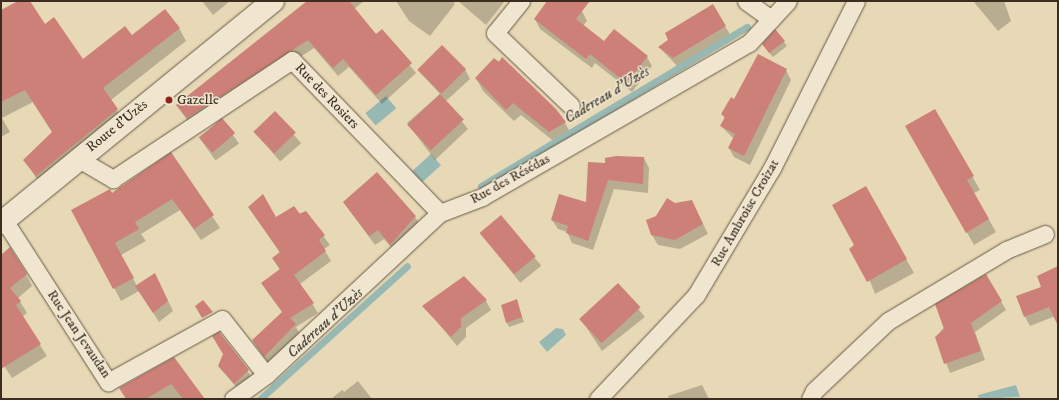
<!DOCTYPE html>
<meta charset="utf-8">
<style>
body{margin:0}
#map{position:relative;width:1059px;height:400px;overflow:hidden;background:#e8d9b6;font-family:"IM FELL DW Pica",serif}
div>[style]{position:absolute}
.water>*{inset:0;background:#98b9b3;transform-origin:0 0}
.shadow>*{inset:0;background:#0003;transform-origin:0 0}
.stream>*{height:7px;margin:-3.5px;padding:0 3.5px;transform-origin:3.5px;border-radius:3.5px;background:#98b9b3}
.building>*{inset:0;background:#cd8078;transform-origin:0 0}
.roads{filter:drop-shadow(0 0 1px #665946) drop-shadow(0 0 1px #665946)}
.minor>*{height:17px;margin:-8.5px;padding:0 8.5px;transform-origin:8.5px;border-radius:8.5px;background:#f0e6d0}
.secondary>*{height:22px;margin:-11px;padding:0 11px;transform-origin:11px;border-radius:11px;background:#f0e6d0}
.dots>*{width:11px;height:11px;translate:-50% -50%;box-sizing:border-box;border:2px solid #f0e6d0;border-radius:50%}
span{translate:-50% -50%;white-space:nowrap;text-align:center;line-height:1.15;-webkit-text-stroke:3px #f0e6d0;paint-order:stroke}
.street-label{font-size:14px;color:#3b2e21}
.poi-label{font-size:14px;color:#3b2e21}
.left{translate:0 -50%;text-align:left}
.water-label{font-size:15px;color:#4e4a3e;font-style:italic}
.frame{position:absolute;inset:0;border:2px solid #3b2e21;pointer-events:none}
</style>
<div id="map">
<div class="water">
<i style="left:386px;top:96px;width:16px;height:27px;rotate:50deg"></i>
<i style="left:431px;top:154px;width:15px;height:28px;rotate:48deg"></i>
<i style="clip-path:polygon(556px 328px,563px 329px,566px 335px,547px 352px,539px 342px)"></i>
<i style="clip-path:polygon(1016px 385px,1020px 397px,979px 399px,978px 395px)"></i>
</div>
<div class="shadow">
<i style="clip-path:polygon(21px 1px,28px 1px,45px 25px,83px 60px,132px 36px,179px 28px,186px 41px,111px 100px,124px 122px,43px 188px,24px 160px,53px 133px,33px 102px,2px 118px,10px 132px,1px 137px,1px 11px)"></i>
<i style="clip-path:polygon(202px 1px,230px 1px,213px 15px)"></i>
<i style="clip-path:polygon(308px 1px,364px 1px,354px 9px,376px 35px,382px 31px,416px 73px,382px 104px,349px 67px,338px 76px,314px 48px,192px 127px,177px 106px)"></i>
<i style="clip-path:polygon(396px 1px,453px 1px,455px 4px,430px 36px,409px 21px)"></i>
<i style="clip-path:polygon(458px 1px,505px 1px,486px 25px)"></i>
<i style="clip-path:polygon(548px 1px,568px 1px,582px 11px,587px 21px,583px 26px,604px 43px,647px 57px,652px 66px,632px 92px,595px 63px,592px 68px,540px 29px,535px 19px)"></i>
<i style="clip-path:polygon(973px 1px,1004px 1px,1011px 21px,998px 31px)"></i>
<i style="clip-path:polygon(712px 5px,731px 36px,679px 68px,659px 47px)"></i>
<i style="clip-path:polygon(775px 31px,787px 46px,773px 57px,766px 49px)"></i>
<i style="clip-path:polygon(502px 59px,565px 123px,572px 135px,557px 144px,521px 115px,514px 121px,483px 91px,476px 78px)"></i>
<i style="clip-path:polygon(465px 69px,470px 79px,446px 101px,468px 129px,435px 160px,407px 123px,440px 94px,418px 70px)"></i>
<i style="clip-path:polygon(786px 70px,791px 80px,750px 165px,734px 157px,729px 148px,734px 139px,721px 126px,725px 119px,722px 114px,735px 101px)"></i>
<i style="clip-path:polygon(935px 111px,980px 190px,974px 193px,996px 232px,974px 245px,907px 126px)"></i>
<i style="left:275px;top:113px;width:40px;height:28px;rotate:49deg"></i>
<i style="left:222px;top:120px;width:29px;height:29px;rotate:54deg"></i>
<i style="clip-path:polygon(171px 154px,220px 228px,201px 240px,180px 210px,141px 234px,146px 241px,121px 255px,137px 286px,155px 274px,160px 284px,173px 311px,159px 322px,139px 291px,121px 301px,73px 210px,112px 194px)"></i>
<i style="clip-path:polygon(644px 158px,649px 168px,648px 193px,614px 189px,593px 250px,572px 243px,567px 232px,558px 229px,552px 220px,587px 204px,606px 164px)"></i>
<i style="clip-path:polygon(873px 200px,914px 273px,875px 294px,856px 245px)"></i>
<i style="clip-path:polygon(692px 201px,708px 234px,680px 249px,658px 245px,652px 235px,656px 217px,675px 204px)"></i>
<i style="clip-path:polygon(344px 203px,415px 217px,421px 226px,396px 253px,384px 239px,375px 245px)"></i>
<i style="clip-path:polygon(305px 212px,330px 245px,324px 249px,331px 261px,300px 284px,318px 313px,296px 327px,300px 334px,270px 365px,253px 341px,283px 313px,263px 284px,280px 270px,273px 259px,280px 253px,255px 216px,276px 218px)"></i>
<i style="left:501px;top:216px;width:64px;height:27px;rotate:51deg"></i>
<i style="clip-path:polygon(1px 256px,26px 274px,32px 286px,18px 298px,27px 313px,22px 317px,47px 356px,12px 378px,1px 361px)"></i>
<i style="clip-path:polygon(1058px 267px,1058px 315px,1030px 326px,1025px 317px)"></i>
<i style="clip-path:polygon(986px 275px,1006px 310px,975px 332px,985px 360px,950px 373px,936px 337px)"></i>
<i style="clip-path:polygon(618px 284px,645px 317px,602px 351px,580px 318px)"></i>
<i style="clip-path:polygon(516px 300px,524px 322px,509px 327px,507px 323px)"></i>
<i style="clip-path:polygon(486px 301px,491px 310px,466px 328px,466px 337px,457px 346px,424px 306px)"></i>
<i style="clip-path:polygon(219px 333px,254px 380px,240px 392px,219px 365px,224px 354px)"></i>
<i style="clip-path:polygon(173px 358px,204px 399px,126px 399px)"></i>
<i style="clip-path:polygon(358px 381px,372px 399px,331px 399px,342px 390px,344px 392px)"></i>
<i style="clip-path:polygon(702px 385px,709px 399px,669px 399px,668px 396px)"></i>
</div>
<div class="stream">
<i style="left:481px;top:186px;width:310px;rotate:-30.9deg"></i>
<i style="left:260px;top:399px;width:198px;rotate:-42.1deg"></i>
</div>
<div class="building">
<i style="clip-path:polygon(18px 1px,30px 1px,45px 24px,54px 17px,83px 59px,125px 26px,132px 35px,165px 9px,180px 28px,103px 88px,118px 109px,36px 176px,23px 160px,52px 132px,25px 90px,1px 102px,1px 10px)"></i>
<i style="clip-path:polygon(307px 1px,349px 1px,376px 34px,382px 29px,412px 63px,376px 95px,343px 59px,333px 68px,308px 40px,187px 118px,176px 105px)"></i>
<i style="clip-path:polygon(547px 1px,590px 1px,576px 19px,604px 41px,614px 29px,648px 56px,626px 83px,590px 54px,586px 59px,534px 19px)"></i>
<i style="clip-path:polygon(713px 4px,726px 26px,673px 58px,658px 47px,668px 40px,665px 33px)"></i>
<i style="clip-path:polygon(775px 29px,785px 41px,769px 53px,762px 44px)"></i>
<i style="left:442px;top:45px;width:34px;height:35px;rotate:45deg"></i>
<i style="clip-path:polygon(758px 54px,787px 69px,744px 156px,728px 148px,735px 134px,720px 126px,725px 117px,721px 114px,731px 97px,734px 99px)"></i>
<i style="clip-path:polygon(502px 57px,556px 109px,566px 122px,549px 132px,513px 103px,506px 110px,475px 78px,494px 58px,499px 62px)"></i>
<i style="left:440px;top:94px;width:35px;height:45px;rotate:47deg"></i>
<i style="clip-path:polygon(935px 109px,974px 176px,967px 180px,989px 219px,966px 233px,905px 126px)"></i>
<i style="left:275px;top:111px;width:30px;height:30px;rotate:46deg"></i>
<i style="left:222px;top:118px;width:20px;height:30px;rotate:49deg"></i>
<i style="clip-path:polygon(171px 152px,214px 215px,194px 229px,172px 199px,135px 222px,139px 229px,115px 243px,134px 278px,113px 289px,71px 210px,110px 189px,112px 193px)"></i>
<i style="clip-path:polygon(616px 156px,644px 157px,643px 184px,608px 180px,588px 241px,566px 233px,568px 226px,551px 220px,559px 194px,586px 202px,588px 162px,605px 163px,605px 158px)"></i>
<i style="clip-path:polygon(377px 172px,416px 216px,390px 245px,378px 230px,369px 236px,343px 202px)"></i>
<i style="clip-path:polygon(866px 186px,907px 259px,867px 282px,849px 249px,854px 245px,832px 205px)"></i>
<i style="clip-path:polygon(263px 194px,276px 217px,294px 206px,300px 214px,306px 211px,325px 235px,319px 240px,326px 251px,294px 275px,314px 303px,290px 318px,296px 324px,264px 357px,252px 340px,282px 312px,261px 283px,280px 269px,272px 258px,280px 252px,248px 207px)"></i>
<i style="clip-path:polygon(667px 198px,675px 203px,692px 200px,703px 224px,675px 240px,651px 235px,646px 220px,656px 216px)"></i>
<i style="left:501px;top:215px;width:54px;height:28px;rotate:50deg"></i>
<i style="clip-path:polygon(10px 247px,27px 274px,10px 288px,21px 301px,16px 305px,41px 344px,1px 369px,1px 255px)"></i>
<i style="clip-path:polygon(1058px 266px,1058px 326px,1049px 307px,1024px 317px,1016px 296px,1041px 287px,1037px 276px)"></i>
<i style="clip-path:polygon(155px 273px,168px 301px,153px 313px,135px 286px)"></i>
<i style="clip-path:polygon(986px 274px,1002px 301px,971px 323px,981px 351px,944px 364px,935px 337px,944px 329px,935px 304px)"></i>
<i style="clip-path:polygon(464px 276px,487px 300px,461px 318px,461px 327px,451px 337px,422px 306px)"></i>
<i style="left:618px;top:283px;width:33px;height:53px;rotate:47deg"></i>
<i style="clip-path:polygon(517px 299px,522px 317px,506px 323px,501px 305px)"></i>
<i style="clip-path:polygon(203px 300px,213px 312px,202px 318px,195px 306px)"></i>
<i style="clip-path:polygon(219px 332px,249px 370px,234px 384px,218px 366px,223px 354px,212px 336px)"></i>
<i style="clip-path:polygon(174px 357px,205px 399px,183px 399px,171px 384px,146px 399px,126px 399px,119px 388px)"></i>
</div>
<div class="roads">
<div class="minor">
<i style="left:521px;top:1px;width:41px;rotate:129.1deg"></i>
<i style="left:495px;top:33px;width:105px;rotate:43.8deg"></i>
<i style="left:746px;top:1px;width:31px;rotate:36deg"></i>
<i style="left:77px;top:158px;width:42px;rotate:30.3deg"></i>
<i style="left:113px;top:179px;width:215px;rotate:-33.6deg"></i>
<i style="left:292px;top:60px;width:213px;rotate:46deg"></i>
<i style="left:4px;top:220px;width:193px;rotate:57.3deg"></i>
<i style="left:108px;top:382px;width:130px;rotate:-28.9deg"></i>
<i style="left:222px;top:319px;width:71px;rotate:51.8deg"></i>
<i style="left:233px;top:399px;width:41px;rotate:-36deg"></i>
<i style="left:266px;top:375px;width:238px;rotate:-43deg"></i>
<i style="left:440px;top:213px;width:45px;rotate:-20.9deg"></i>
<i style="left:482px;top:197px;width:308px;rotate:-30deg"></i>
<i style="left:749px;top:43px;width:57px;rotate:-47.1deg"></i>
<i style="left:598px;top:399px;width:143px;rotate:-46.7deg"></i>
<i style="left:696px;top:295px;width:148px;rotate:-59.1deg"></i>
<i style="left:772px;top:168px;width:187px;rotate:-63.3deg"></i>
<i style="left:810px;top:399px;width:9px;rotate:-63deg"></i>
<i style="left:814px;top:391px;width:102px;rotate:-43.4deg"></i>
<i style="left:888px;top:321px;width:138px;rotate:-31deg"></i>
<i style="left:1006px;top:250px;width:42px;rotate:-22.3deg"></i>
</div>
<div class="secondary">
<i style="left:1px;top:223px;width:351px;rotate:-39.2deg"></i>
</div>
</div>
<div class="dots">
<i style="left:169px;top:100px;background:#8f2418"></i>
</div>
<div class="street-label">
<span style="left:327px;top:96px;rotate:46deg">Rue des Rosiers</span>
<span style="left:117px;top:126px;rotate:-39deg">Route d'Uzès</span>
<span style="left:510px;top:179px;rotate:-29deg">Rue des Résédas</span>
<span style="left:745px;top:213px;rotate:-60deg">Rue Ambroise Croizat</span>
<span style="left:79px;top:334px;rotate:56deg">Rue Jean Jevaudan</span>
</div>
<div class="poi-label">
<span class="left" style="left:177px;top:100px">Gazelle</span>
</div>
<div class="water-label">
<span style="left:607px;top:95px;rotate:-31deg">Cadereau d'Uzès</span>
<span style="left:325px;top:323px;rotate:-42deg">Cadereau d'Uzès</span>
</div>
<div class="frame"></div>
</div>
